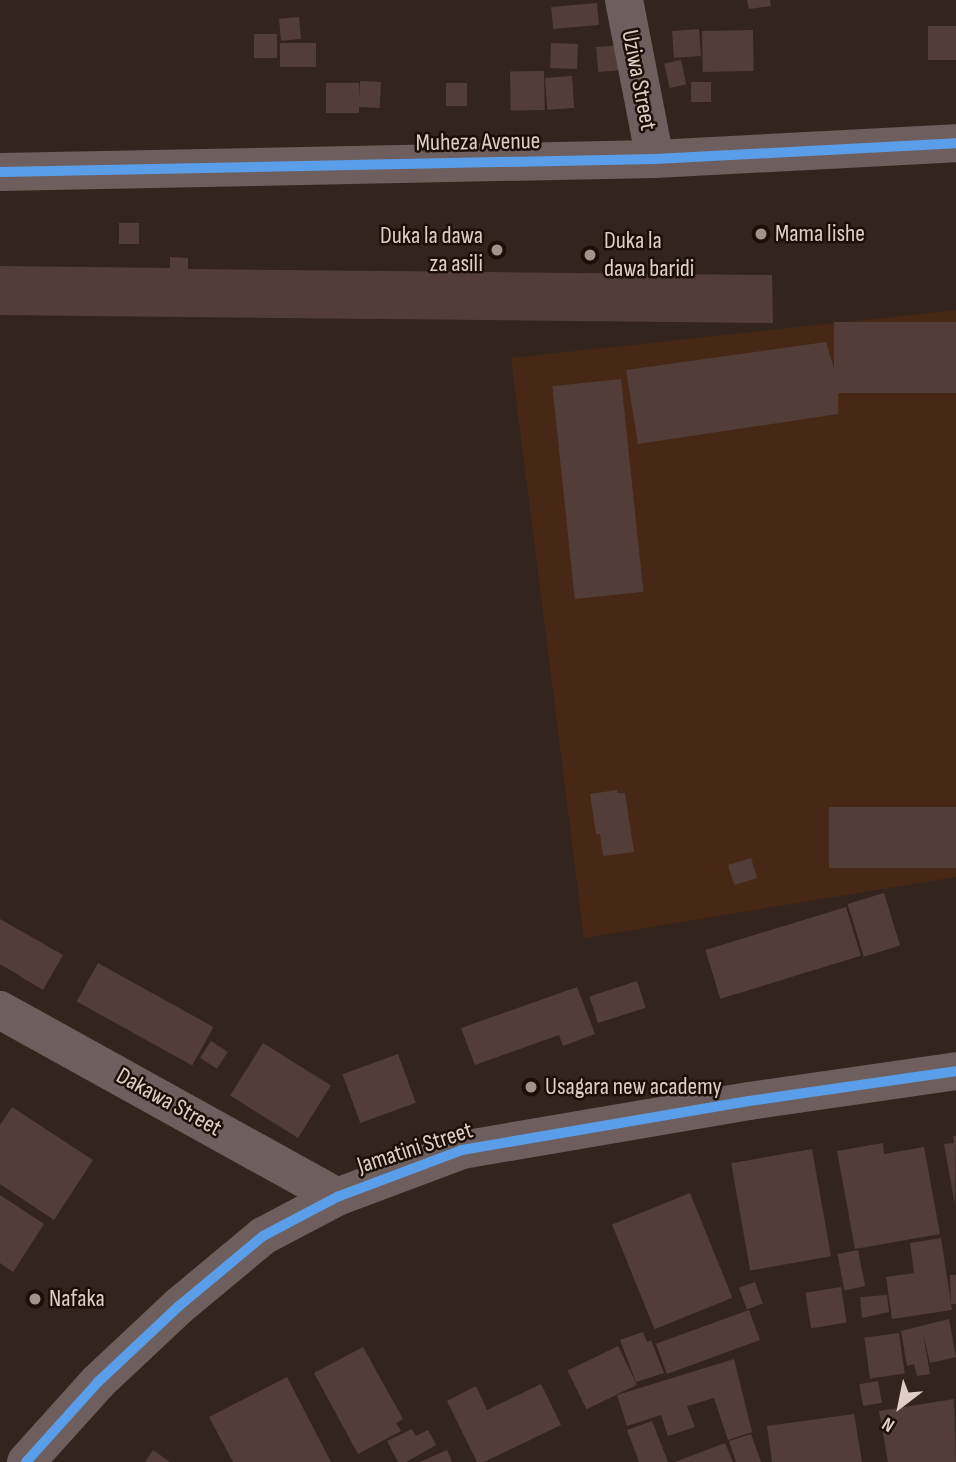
<!DOCTYPE html>
<style>
body{margin:0}
#map{position:relative;width:956px;height:1462px;overflow:hidden;background:#33251d;font-family:"Sofia Sans Condensed",sans-serif}
div>[style]{position:absolute}
.built>*{inset:0;background:#472816}
.building>*{inset:0;background:#533d39;transform-origin:0 0}
.minor>*{height:38px;margin:-19px;padding:0 19px;transform-origin:19px;border-radius:19px;background:#6e5f5e}
.tertiary>*{height:38px;margin:-19px;padding:0 19px;transform-origin:19px;border-radius:19px;background:#6e5f5e}
.cycleway>*{height:10px;margin:-5px;padding:0 5px;transform-origin:5px;border-radius:5px;background:#5a9eea}
.dots>*{width:19px;height:19px;translate:-50% -50%;box-sizing:border-box;border:4px solid #1b0f08;border-radius:50%}
span{translate:-50% -50%;white-space:nowrap;text-align:center;line-height:1.15;-webkit-text-stroke:5px #1b0f08;paint-order:stroke}
.street-label{font-size:24px;color:#e0cec4}
.poi-label{font-size:24px;color:#e0cec4}
.left{translate:0 -50%;text-align:left}
.right{translate:-100% -50%;text-align:right}
.north{position:absolute;left:865px;top:1371px;width:70px;height:70px;-webkit-text-stroke:5px #1b0f08;paint-order:stroke;rotate:212deg;font-size:19px;font-weight:700;line-height:28px;text-align:center;color:#e0cec4}
.north::after{content:'';display:block;margin:auto;width:24px;height:32px;background:#e0cec4;clip-path:polygon(50% 0,100% 100%,50% 72%,0 100%)}
</style>
<div id="map">
<div class="built">
<i style="clip-path:polygon(956px 310px,956px 877px,584px 938px,511px 358px)"></i>
</div>
<div class="building">
<i style="clip-path:polygon(747px 0,770px 0,771px 6px,749px 9px)"></i>
<i style="left:597px;top:3px;width:22px;height:46px;rotate:85deg"></i>
<i style="left:299px;top:17px;width:22px;height:20px;rotate:85deg"></i>
<i style="left:956px;top:26px;width:34px;height:28px;rotate:90deg"></i>
<i style="left:699px;top:29px;width:27px;height:27px;rotate:86deg"></i>
<i style="left:753px;top:30px;width:41px;height:51px;rotate:89deg"></i>
<i style="left:277px;top:34px;width:24px;height:23px;rotate:90deg"></i>
<i style="left:280px;top:43px;width:36px;height:24px"></i>
<i style="left:551px;top:43px;width:27px;height:25px;rotate:2deg"></i>
<i style="left:620px;top:45px;width:25px;height:24px;rotate:85deg"></i>
<i style="left:681px;top:60px;width:25px;height:17px;rotate:78deg"></i>
<i style="left:544px;top:71px;width:39px;height:34px;rotate:89deg"></i>
<i style="left:572px;top:76px;width:32px;height:27px;rotate:86deg"></i>
<i style="left:360px;top:81px;width:21px;height:26px;rotate:3deg"></i>
<i style="left:691px;top:82px;width:20px;height:20px"></i>
<i style="left:326px;top:83px;width:33px;height:30px"></i>
<i style="left:446px;top:83px;width:21px;height:23px"></i>
<i style="left:119px;top:223px;width:20px;height:21px"></i>
<i style="clip-path:polygon(170px 257px,188px 258px,188px 269px,772px 275px,773px 323px,0 315px,0 266px,170px 268px)"></i>
<i style="left:956px;top:322px;width:71px;height:122px;rotate:90deg"></i>
<i style="clip-path:polygon(826px 342px,838px 382px,838px 414px,638px 444px,626px 370px)"></i>
<i style="left:621px;top:379px;width:214px;height:69px;rotate:84deg"></i>
<i style="clip-path:polygon(617px 790px,617px 793px,625px 793px,634px 852px,603px 856px,600px 834px,596px 834px,590px 794px)"></i>
<i style="left:956px;top:807px;width:61px;height:127px;rotate:90deg"></i>
<i style="left:751px;top:858px;width:21px;height:24px;rotate:73deg"></i>
<i style="left:884px;top:893px;width:55px;height:38px;rotate:73deg"></i>
<i style="left:846px;top:907px;width:51px;height:147px;rotate:73deg"></i>
<i style="clip-path:polygon(0 919px,63px 955px,43px 990px,0 964px)"></i>
<i style="left:98px;top:963px;width:132px;height:44px;rotate:29deg"></i>
<i style="left:637px;top:981px;width:28px;height:50px;rotate:72deg"></i>
<i style="clip-path:polygon(577px 987px,595px 1034px,563px 1046px,559px 1035px,475px 1065px,461px 1028px)"></i>
<i style="left:211px;top:1041px;width:20px;height:20px;rotate:33deg"></i>
<i style="left:263px;top:1043px;width:80px;height:62px;rotate:32deg"></i>
<i style="left:398px;top:1054px;width:52px;height:59px;rotate:70deg"></i>
<i style="clip-path:polygon(12px 1107px,93px 1160px,54px 1220px,0 1184px,0 1125px)"></i>
<i style="clip-path:polygon(953px 1136px,956px 1136px,955px 1205px,944px 1144px,954px 1143px)"></i>
<i style="clip-path:polygon(883px 1143px,884px 1154px,924px 1147px,940px 1234px,855px 1249px,837px 1151px)"></i>
<i style="left:812px;top:1149px;width:109px;height:82px;rotate:80deg"></i>
<i style="left:690px;top:1193px;width:113px;height:84px;rotate:68deg"></i>
<i style="clip-path:polygon(0 1195px,44px 1224px,13px 1272px,0 1263px)"></i>
<i style="clip-path:polygon(941px 1238px,952px 1310px,892px 1319px,886px 1277px,914px 1273px,910px 1243px)"></i>
<i style="left:858px;top:1250px;width:37px;height:21px;rotate:79deg"></i>
<i style="clip-path:polygon(950px 1275px,956px 1275px,956px 1304px,951px 1304px)"></i>
<i style="left:755px;top:1282px;width:23px;height:17px;rotate:70deg"></i>
<i style="left:841px;top:1287px;width:36px;height:36px;rotate:81deg"></i>
<i style="clip-path:polygon(887px 1295px,889px 1312px,862px 1318px,860px 1297px)"></i>
<i style="left:749px;top:1310px;width:32px;height:99px;rotate:70deg"></i>
<i style="clip-path:polygon(949px 1319px,956px 1357px,930px 1363px,923px 1334px,930px 1374px,917px 1376px,914px 1364px,907px 1366px,901px 1331px)"></i>
<i style="clip-path:polygon(643px 1332px,647px 1342px,651px 1340px,664px 1373px,636px 1382px,620px 1340px)"></i>
<i style="left:899px;top:1333px;width:41px;height:35px;rotate:82deg"></i>
<i style="left:618px;top:1346px;width:43px;height:56px;rotate:64deg"></i>
<i style="clip-path:polygon(363px 1347px,403px 1419px,396px 1423px,401px 1431px,358px 1454px,314px 1373px)"></i>
<i style="clip-path:polygon(734px 1359px,752px 1432px,728px 1440px,714px 1398px,687px 1406px,695px 1427px,668px 1436px,661px 1415px,627px 1426px,617px 1395px)"></i>
<i style="clip-path:polygon(287px 1377px,331px 1462px,233px 1462px,209px 1417px)"></i>
<i style="left:878px;top:1381px;width:22px;height:19px;rotate:80deg"></i>
<i style="clip-path:polygon(541px 1384px,561px 1425px,484px 1462px,477px 1462px,447px 1401px,476px 1386px,487px 1410px)"></i>
<i style="clip-path:polygon(954px 1399px,956px 1462px,888px 1462px,879px 1411px)"></i>
<i style="clip-path:polygon(854px 1414px,862px 1462px,772px 1462px,767px 1426px)"></i>
<i style="clip-path:polygon(652px 1421px,668px 1462px,639px 1462px,627px 1430px)"></i>
<i style="clip-path:polygon(412px 1429px,416px 1436px,428px 1430px,436px 1445px,406px 1462px,398px 1462px,387px 1441px)"></i>
<i style="clip-path:polygon(751px 1434px,761px 1462px,736px 1462px,729px 1441px)"></i>
<i style="clip-path:polygon(725px 1443px,733px 1462px,675px 1462px)"></i>
<i style="clip-path:polygon(153px 1450px,170px 1462px,145px 1462px)"></i>
<i style="clip-path:polygon(447px 1450px,452px 1462px,420px 1462px)"></i>
</div>
<div class="minor">
<i style="left:624px;top:0;width:162px;rotate:79deg"></i>
<i style="left:0;top:1010px;width:385px;rotate:29deg"></i>
<i style="left:26px;top:1462px;width:108px;rotate:-48deg"></i>
<i style="left:98px;top:1382px;width:111px;rotate:-43.2deg"></i>
<i style="left:179px;top:1306px;width:109px;rotate:-39.8deg"></i>
<i style="left:263px;top:1236px;width:84px;rotate:-27.8deg"></i>
<i style="left:337px;top:1197px;width:134px;rotate:-20.6deg"></i>
<i style="left:462px;top:1150px;width:291px;rotate:-9.7deg"></i>
<i style="left:749px;top:1101px;width:209px;rotate:-8.2deg"></i>
</div>
<div class="tertiary">
<i style="left:0;top:172px;width:655px;rotate:-1.14deg"></i>
<i style="left:655px;top:159px;width:301px;rotate:-3deg"></i>
</div>
<div class="cycleway">
<i style="left:0;top:172px;width:655px;rotate:-1.14deg"></i>
<i style="left:655px;top:159px;width:301px;rotate:-3deg"></i>
<i style="left:26px;top:1462px;width:108px;rotate:-48deg"></i>
<i style="left:98px;top:1382px;width:111px;rotate:-43.2deg"></i>
<i style="left:179px;top:1306px;width:109px;rotate:-39.8deg"></i>
<i style="left:263px;top:1236px;width:84px;rotate:-27.8deg"></i>
<i style="left:337px;top:1197px;width:134px;rotate:-20.6deg"></i>
<i style="left:462px;top:1150px;width:291px;rotate:-9.7deg"></i>
<i style="left:749px;top:1101px;width:209px;rotate:-8.2deg"></i>
</div>
<div class="dots">
<i style="left:761px;top:234px;background:#a3938a"></i>
<i style="left:497px;top:250px;background:#a3938a"></i>
<i style="left:590px;top:255px;background:#a3938a"></i>
<i style="left:531px;top:1087px;background:#a3938a"></i>
<i style="left:35px;top:1299px;background:#a3938a"></i>
</div>
<div class="street-label">
<span style="left:639px;top:80px;rotate:79deg">Uziwa Street</span>
<span style="left:478px;top:142px;rotate:-1deg">Muheza Avenue</span>
<span style="left:169px;top:1102px;rotate:29deg">Dakawa Street</span>
<span style="left:415px;top:1148px;rotate:-18deg">Jamatini Street</span>
</div>
<div class="poi-label">
<span class="left" style="left:775px;top:234px">Mama lishe</span>
<span class="right" style="left:483px;top:250px">Duka la dawa<br>za asili</span>
<span class="left" style="left:604px;top:255px">Duka la<br>dawa baridi</span>
<span class="left" style="left:545px;top:1087px">Usagara new academy</span>
<span class="left" style="left:49px;top:1299px">Nafaka</span>
</div>
<div class="north">N</div>
</div>
